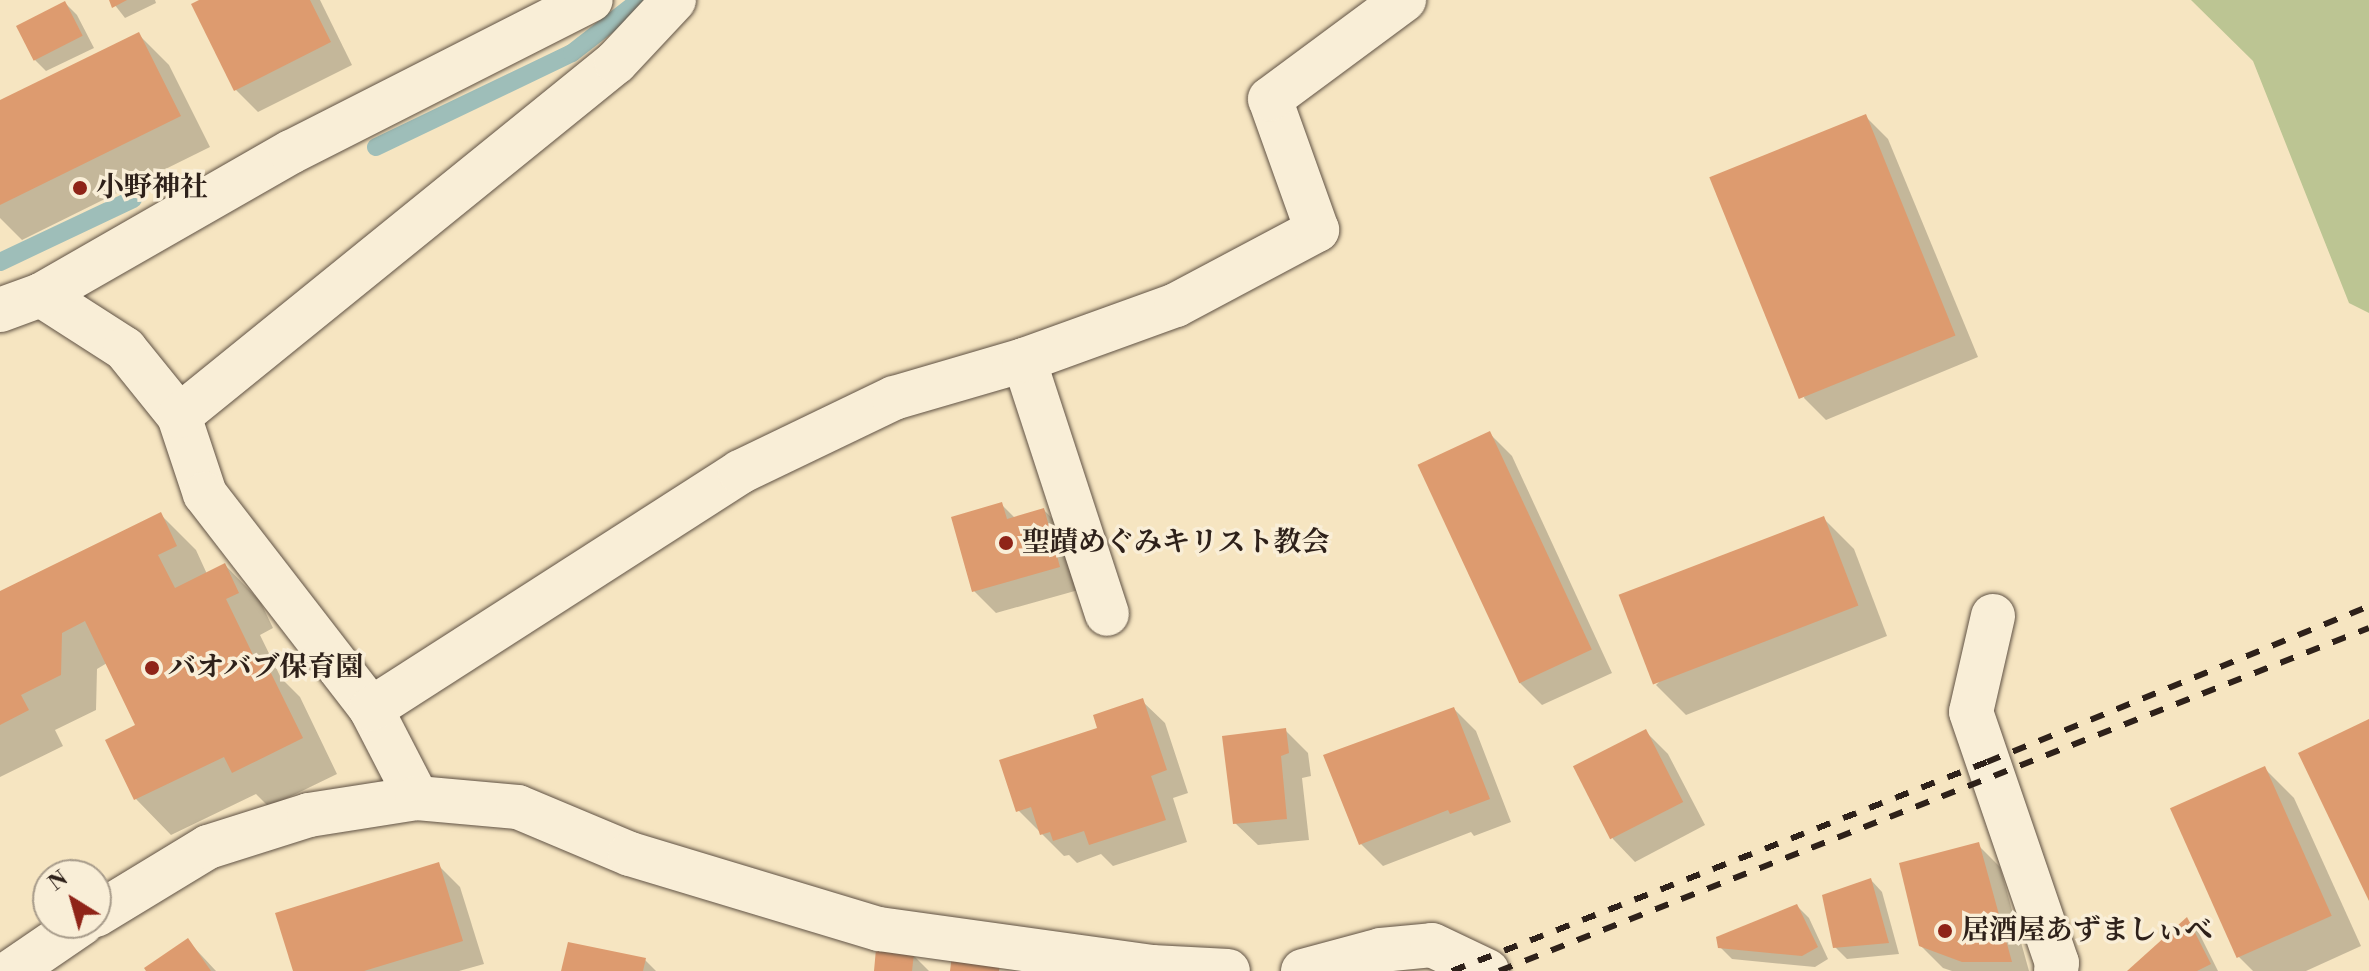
<!DOCTYPE html>
<meta charset="utf-8">
<style>
body{margin:0}
#map{position:relative;width:2369px;height:971px;overflow:hidden;background:#f6e5c1;font-family:"Libre Bodoni","Noto Serif JP",serif}
div>[style]{position:absolute}
.green>*{inset:0;background:#bcc593}
.shadow>*{inset:0;background:#0003}
.stream>*{height:18px;margin:-9px;padding:0 9px;transform-origin:9px;border-radius:9px;background:#9ebeb9}
.building>*{inset:0;background:#dd9b6f;transform-origin:0 0}
.roads{filter:drop-shadow(0 0 2px #605244) drop-shadow(0 0 2px #605244)}
.minor>*{height:44px;margin:-22px;padding:0 22px;transform-origin:22px;border-radius:22px;background:#f9eed7}
.rail>*{height:6px;margin-top:-3px;transform-origin:0;background:repeating-linear-gradient(90deg,#2e211a 0 14px,transparent 0 28px)}
.dots>*{width:22px;height:22px;translate:-50% -50%;box-sizing:border-box;border:4px solid #f9eed7;border-radius:50%}
span{translate:-50% -50%;white-space:nowrap;text-align:center;line-height:1.15;-webkit-text-stroke:7px #f9eed7;paint-order:stroke}
.poi-label{font-size:28px;color:#2e211a;font-weight:700}
.left{translate:0 -50%;text-align:left}
.north{position:absolute;left:32px;top:859px;width:80px;height:80px;box-sizing:border-box;background:#f9eed7;border:2px solid #a89c8b;border-radius:50%;rotate:323deg;font-size:22px;font-weight:700;line-height:32px;text-align:center;color:#2e211a}
.north::after{content:'';display:block;margin:auto;width:28px;height:36px;background:#8f2418;clip-path:polygon(50% 0,100% 100%,50% 72%,0 100%)}
</style>
<div id="map">
<div class="green">
<i style="clip-path:polygon(2191px 0,2369px 0,2369px 313px,2349px 303px,2253px 61px)"></i>
</div>
<div class="shadow">
<i style="clip-path:polygon(111px 0,155px 0,156px 3px,125px 18px)"></i>
<i style="clip-path:polygon(204px 0,320px 0,352px 65px,258px 112px,236px 90px)"></i>
<i style="clip-path:polygon(65px 3px,77px 15px,94px 48px,46px 71px,35px 60px)"></i>
<i style="clip-path:polygon(138px 34px,169px 65px,210px 147px,22px 240px,0 218px,0 103px)"></i>
<i style="clip-path:polygon(1865px 116px,1888px 139px,1978px 357px,1826px 420px,1804px 398px)"></i>
<i style="clip-path:polygon(1489px 433px,1512px 456px,1612px 673px,1542px 705px,1520px 683px)"></i>
<i style="clip-path:polygon(1002px 505px,1016px 519px,1044px 510px,1066px 533px,1082px 589px,996px 613px,974px 591px)"></i>
<i style="clip-path:polygon(160px 514px,196px 550px,207px 574px,225px 565px,260px 601px,273px 628px,260px 635px,281px 678px,300px 697px,337px 774px,269px 807px,256px 794px,171px 835px,136px 799px,108px 741px,138px 725px,107px 663px,97px 669px,96px 710px,55px 730px,63px 746px,0 777px,0 594px)"></i>
<i style="clip-path:polygon(1823px 518px,1854px 549px,1887px 636px,1686px 715px,1656px 685px)"></i>
<i style="clip-path:polygon(1142px 701px,1165px 723px,1188px 793px,1173px 798px,1187px 842px,1113px 866px,1101px 854px,1077px 863px,1069px 855px,1064px 856px,1018px 810px,1100px 729px)"></i>
<i style="clip-path:polygon(1454px 709px,1476px 731px,1511px 822px,1474px 836px,1471px 832px,1383px 866px,1361px 844px)"></i>
<i style="clip-path:polygon(1285px 730px,1308px 753px,1311px 776px,1302px 778px,1309px 840px,1258px 845px,1235px 823px)"></i>
<i style="clip-path:polygon(1646px 732px,1668px 754px,1705px 825px,1635px 862px,1613px 839px,1576px 768px)"></i>
<i style="clip-path:polygon(2264px 768px,2294px 798px,2361px 946px,2306px 971px,2253px 971px,2239px 957px)"></i>
<i style="clip-path:polygon(1978px 845px,2000px 867px,2029px 971px,1952px 971px,1943px 968px,1920px 945px)"></i>
<i style="clip-path:polygon(438px 865px,460px 887px,484px 964px,459px 971px,295px 971px)"></i>
<i style="clip-path:polygon(1871px 880px,1882px 892px,1899px 954px,1847px 959px,1835px 947px)"></i>
<i style="clip-path:polygon(1797px 906px,1809px 918px,1828px 959px,1815px 967px,1732px 959px,1720px 947px)"></i>
<i style="clip-path:polygon(2187px 920px,2198px 931px,2218px 971px,2130px 971px)"></i>
<i style="clip-path:polygon(188px 941px,216px 971px,149px 971px)"></i>
<i style="clip-path:polygon(913px 955px,929px 971px,876px 971px)"></i>
<i style="clip-path:polygon(645px 960px,656px 971px,564px 971px)"></i>
</div>
<div class="stream">
<i style="left:376px;top:147px;width:217px;rotate:-25.6deg"></i>
<i style="left:572px;top:53px;width:86px;rotate:-37.9deg"></i>
<i style="left:0;top:262px;width:147px;rotate:-25.3deg"></i>
</div>
<div class="building">
<i style="clip-path:polygon(109px 0,127px 0,112px 8px)"></i>
<i style="clip-path:polygon(199px 0,310px 0,331px 42px,234px 91px,191px 4px)"></i>
<i style="left:65px;top:1px;width:39px;height:55px;rotate:63deg"></i>
<i style="clip-path:polygon(139px 32px,181px 116px,0 205px,0 100px)"></i>
<i style="left:1866px;top:114px;width:239px;height:169px;rotate:68deg"></i>
<i style="left:1490px;top:431px;width:241px;height:80px;rotate:65deg"></i>
<i style="clip-path:polygon(1002px 502px,1007px 519px,1044px 508px,1060px 567px,972px 592px,951px 517px)"></i>
<i style="clip-path:polygon(161px 512px,177px 546px,158px 555px,175px 588px,225px 563px,239px 593px,226px 599px,257px 663px,264px 659px,303px 738px,232px 773px,224px 757px,134px 800px,105px 740px,135px 725px,85px 621px,62px 633px,61px 675px,21px 695px,29px 710px,0 725px,0 591px)"></i>
<i style="left:1824px;top:516px;width:96px;height:220px;rotate:69deg"></i>
<i style="clip-path:polygon(1143px 698px,1167px 770px,1151px 776px,1166px 820px,1089px 845px,1084px 831px,1053px 841px,1050px 832px,1040px 835px,1031px 807px,1016px 812px,999px 760px,1097px 728px,1093px 715px)"></i>
<i style="clip-path:polygon(1454px 707px,1490px 799px,1450px 814px,1448px 810px,1359px 845px,1323px 755px)"></i>
<i style="clip-path:polygon(2369px 719px,2369px 901px,2298px 753px)"></i>
<i style="clip-path:polygon(1286px 728px,1289px 753px,1281px 756px,1287px 819px,1233px 824px,1222px 736px)"></i>
<i style="left:1646px;top:729px;width:82px;height:82px;rotate:63deg"></i>
<i style="left:2265px;top:766px;width:164px;height:104px;rotate:66deg"></i>
<i style="clip-path:polygon(1979px 842px,2012px 962px,1962px 962px,1919px 946px,1899px 863px)"></i>
<i style="clip-path:polygon(439px 862px,463px 941px,364px 971px,293px 971px,275px 913px)"></i>
<i style="clip-path:polygon(1871px 878px,1889px 943px,1833px 948px,1822px 895px)"></i>
<i style="clip-path:polygon(1797px 904px,1818px 947px,1802px 956px,1718px 948px,1716px 937px)"></i>
<i style="clip-path:polygon(2187px 917px,2211px 964px,2197px 971px,2127px 971px)"></i>
<i style="clip-path:polygon(188px 938px,211px 971px,146px 971px,144px 968px)"></i>
<i style="clip-path:polygon(568px 942px,646px 958px,643px 971px,561px 971px)"></i>
<i style="clip-path:polygon(876px 949px,914px 953px,912px 971px,874px 971px)"></i>
<i style="clip-path:polygon(952px 955px,1000px 962px,999px 971px,950px 971px)"></i>
</div>
<div class="roads">
<div class="minor">
<i style="left:41px;top:295px;width:100px;rotate:32.7deg"></i>
<i style="left:125px;top:349px;width:86px;rotate:51.1deg"></i>
<i style="left:179px;top:416px;width:82px;rotate:71.6deg"></i>
<i style="left:205px;top:494px;width:272px;rotate:52.3deg"></i>
<i style="left:371px;top:709px;width:100px;rotate:62.7deg"></i>
<i style="left:0;top:310px;width:44px;rotate:-20.1deg"></i>
<i style="left:41px;top:295px;width:288px;rotate:-29.8deg"></i>
<i style="left:291px;top:152px;width:336px;rotate:-26.9deg"></i>
<i style="left:1024px;top:360px;width:267px;rotate:71.9deg"></i>
<i style="left:179px;top:416px;width:562px;rotate:-39.01deg"></i>
<i style="left:616px;top:62px;width:85px;rotate:-46.9deg"></i>
<i style="left:1993px;top:616px;width:98px;rotate:102.9deg"></i>
<i style="left:1971px;top:712px;width:265px;rotate:71.1deg"></i>
<i style="left:2057px;top:963px;width:8px;rotate:97deg"></i>
<i style="left:371px;top:709px;width:439px;rotate:-32.7deg"></i>
<i style="left:740px;top:472px;width:171px;rotate:-25.7deg"></i>
<i style="left:894px;top:398px;width:135px;rotate:-16.3deg"></i>
<i style="left:1024px;top:360px;width:162px;rotate:-19.9deg"></i>
<i style="left:1176px;top:305px;width:160px;rotate:-28deg"></i>
<i style="left:1317px;top:230px;width:139px;rotate:-109.7deg"></i>
<i style="left:1270px;top:99px;width:167px;rotate:-36.5deg"></i>
<i style="left:96px;top:915px;width:131px;rotate:-31.3deg"></i>
<i style="left:208px;top:847px;width:106px;rotate:-17.6deg"></i>
<i style="left:309px;top:815px;width:109px;rotate:-8.9deg"></i>
<i style="left:417px;top:798px;width:101px;rotate:5.1deg"></i>
<i style="left:518px;top:807px;width:121px;rotate:22.8deg"></i>
<i style="left:630px;top:854px;width:260px;rotate:16.8deg"></i>
<i style="left:879px;top:929px;width:276px;rotate:7.9deg"></i>
<i style="left:1152px;top:967px;width:76px;rotate:3deg"></i>
<i style="left:12px;top:971px;width:85px;rotate:-34.4deg"></i>
<i style="left:1303px;top:971px;width:81px;rotate:-15.1deg"></i>
<i style="left:1381px;top:950px;width:51px;rotate:-5.6deg"></i>
<i style="left:1432px;top:945px;width:61px;rotate:25.3deg"></i>
</div>
</div>
<div class="rail">
<i style="left:1452px;top:971px;width:574px;rotate:-21.34deg"></i>
<i style="left:1987px;top:762px;width:413px;rotate:-22.2deg"></i>
<i style="left:1499px;top:971px;width:935px;rotate:-21.52deg"></i>
</div>
<div class="dots">
<i style="left:80px;top:188px;background:#8f2418"></i>
<i style="left:1006px;top:543px;background:#8f2418"></i>
<i style="left:152px;top:668px;background:#8f2418"></i>
<i style="left:1945px;top:931px;background:#8f2418"></i>
</div>
<div class="poi-label">
<span class="left" style="left:96px;top:188px">小野神社</span>
<span class="left" style="left:1022px;top:543px">聖蹟めぐみキリスト教会</span>
<span class="left" style="left:168px;top:668px">バオバブ保育園</span>
<span class="left" style="left:1961px;top:931px">居酒屋あずましぃべ</span>
</div>
<div class="north">N</div>
</div>
